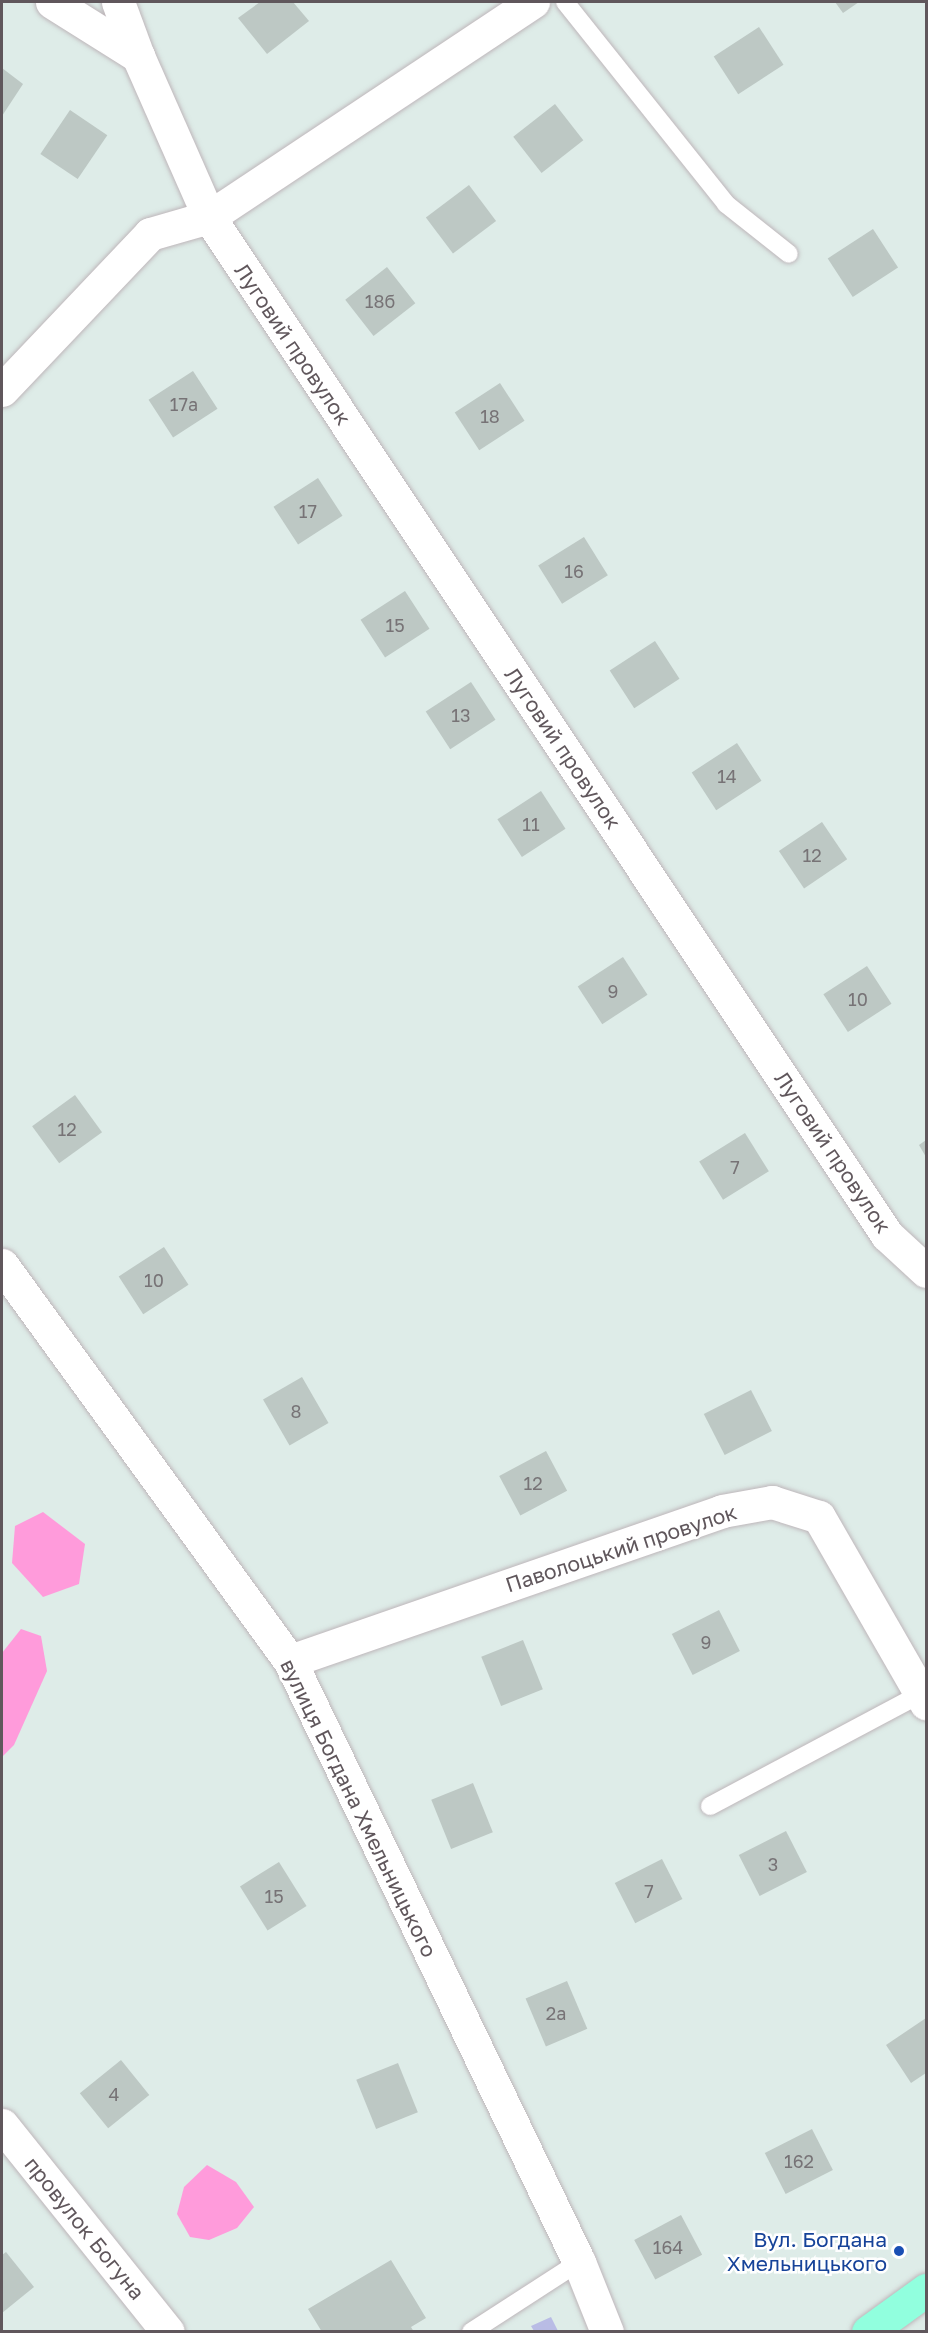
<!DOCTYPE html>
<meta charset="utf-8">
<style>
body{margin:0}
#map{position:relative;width:928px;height:2333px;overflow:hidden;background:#deece8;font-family:"Golos Text",sans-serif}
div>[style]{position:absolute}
.green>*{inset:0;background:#b9bce5}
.water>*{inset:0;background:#ff9bdb}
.building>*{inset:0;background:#bdc8c4;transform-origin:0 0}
.roads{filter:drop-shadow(0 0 2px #beb6ba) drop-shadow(0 0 2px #beb6ba)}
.service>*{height:18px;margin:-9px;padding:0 9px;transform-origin:9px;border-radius:9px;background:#fff}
.minor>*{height:33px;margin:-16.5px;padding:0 16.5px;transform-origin:16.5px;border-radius:16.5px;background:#fff}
.trunk>*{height:33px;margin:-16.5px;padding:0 16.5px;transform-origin:16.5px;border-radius:16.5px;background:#91ffde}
.dots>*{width:16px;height:16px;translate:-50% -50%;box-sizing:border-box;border:3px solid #fff;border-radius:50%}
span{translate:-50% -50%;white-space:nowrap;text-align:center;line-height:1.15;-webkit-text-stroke:5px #fff;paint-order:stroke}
.number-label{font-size:18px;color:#777376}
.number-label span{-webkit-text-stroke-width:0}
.street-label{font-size:21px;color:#60575c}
.transit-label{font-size:21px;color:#164399}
.right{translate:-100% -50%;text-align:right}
.frame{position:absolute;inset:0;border:3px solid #60575c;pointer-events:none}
</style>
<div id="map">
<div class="green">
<i style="clip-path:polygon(551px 2317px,558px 2331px,534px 2331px,531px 2326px)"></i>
</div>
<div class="water">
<i style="clip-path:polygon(43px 1512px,85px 1544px,79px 1584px,43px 1597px,12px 1563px,15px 1526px)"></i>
<i style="clip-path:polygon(21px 1629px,41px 1636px,47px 1671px,14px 1745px,2px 1757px,2px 1653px)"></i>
<i style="clip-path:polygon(207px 2165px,236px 2182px,254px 2207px,237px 2228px,209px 2240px,190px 2237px,177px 2214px,184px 2187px)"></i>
</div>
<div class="building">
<i style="clip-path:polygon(260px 2px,293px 2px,309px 21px,267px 54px,238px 18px)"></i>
<i style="clip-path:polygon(835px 2px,859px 2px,843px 13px)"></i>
<i style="left:759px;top:27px;width:45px;height:54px;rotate:57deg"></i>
<i style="clip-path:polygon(2px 68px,23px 84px,2px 116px)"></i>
<i style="left:555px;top:104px;width:46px;height:53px;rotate:52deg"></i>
<i style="left:70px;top:110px;width:45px;height:53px;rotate:34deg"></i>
<i style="left:469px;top:185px;width:45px;height:54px;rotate:53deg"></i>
<i style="left:873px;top:229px;width:46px;height:54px;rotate:57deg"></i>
<i style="left:387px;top:267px;width:46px;height:53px;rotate:52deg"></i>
<i style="left:193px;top:371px;width:45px;height:53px;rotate:57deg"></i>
<i style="left:500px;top:383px;width:45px;height:54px;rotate:57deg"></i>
<i style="left:318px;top:478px;width:45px;height:53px;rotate:57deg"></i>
<i style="left:584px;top:537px;width:45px;height:54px;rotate:58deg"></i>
<i style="left:405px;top:591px;width:45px;height:53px;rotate:57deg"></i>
<i style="left:655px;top:641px;width:45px;height:54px;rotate:57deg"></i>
<i style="left:471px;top:682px;width:45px;height:54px;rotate:57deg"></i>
<i style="left:737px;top:743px;width:45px;height:54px;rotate:57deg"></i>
<i style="left:541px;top:791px;width:45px;height:52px;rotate:57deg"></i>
<i style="left:822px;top:822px;width:45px;height:52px;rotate:56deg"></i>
<i style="left:623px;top:957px;width:45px;height:54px;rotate:57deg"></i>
<i style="left:867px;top:966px;width:45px;height:52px;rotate:57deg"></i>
<i style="left:75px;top:1095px;width:46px;height:53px;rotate:54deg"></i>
<i style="left:745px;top:1133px;width:45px;height:54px;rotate:58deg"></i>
<i style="clip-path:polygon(926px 1140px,926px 1157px,919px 1145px)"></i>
<i style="left:164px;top:1247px;width:45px;height:54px;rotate:57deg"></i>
<i style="left:302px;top:1377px;width:53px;height:45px;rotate:60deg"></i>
<i style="left:751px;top:1390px;width:46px;height:53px;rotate:63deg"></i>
<i style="left:546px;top:1451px;width:45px;height:53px;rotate:62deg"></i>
<i style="left:719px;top:1610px;width:46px;height:53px;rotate:63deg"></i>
<i style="left:523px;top:1640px;width:53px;height:45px;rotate:68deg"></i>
<i style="left:473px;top:1783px;width:53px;height:45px;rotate:68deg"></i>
<i style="left:786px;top:1831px;width:46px;height:53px;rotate:63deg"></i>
<i style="left:662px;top:1859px;width:45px;height:53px;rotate:63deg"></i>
<i style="left:279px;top:1862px;width:52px;height:46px;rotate:58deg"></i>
<i style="left:567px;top:1981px;width:52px;height:45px;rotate:67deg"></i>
<i style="clip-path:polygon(926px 2018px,926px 2073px,911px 2083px,886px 2045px)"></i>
<i style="left:121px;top:2060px;width:45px;height:53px;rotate:51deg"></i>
<i style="left:398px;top:2063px;width:53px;height:45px;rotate:68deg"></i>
<i style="left:812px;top:2129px;width:46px;height:53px;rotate:63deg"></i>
<i style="left:681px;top:2215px;width:45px;height:53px;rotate:62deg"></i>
<i style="clip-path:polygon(6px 2252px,34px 2287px,2px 2313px,2px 2255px)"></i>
<i style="clip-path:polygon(391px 2260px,426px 2318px,411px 2327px,414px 2332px,322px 2332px,308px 2309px)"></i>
</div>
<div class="roads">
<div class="service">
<i style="left:565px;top:2px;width:258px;rotate:51.4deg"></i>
<i style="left:726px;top:204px;width:80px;rotate:38.4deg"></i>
<i style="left:710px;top:1806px;width:239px;rotate:-28deg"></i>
<i style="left:471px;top:2332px;width:129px;rotate:-32.9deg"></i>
</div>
<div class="minor">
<i style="left:52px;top:2px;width:102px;rotate:32.1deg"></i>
<i style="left:118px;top:2px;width:58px;rotate:69.7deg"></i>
<i style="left:138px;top:56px;width:176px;rotate:66.2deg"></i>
<i style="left:209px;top:217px;width:1223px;rotate:56.34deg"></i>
<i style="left:887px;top:1235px;width:53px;rotate:42.7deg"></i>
<i style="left:2px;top:390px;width:215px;rotate:-46.5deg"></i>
<i style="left:150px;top:234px;width:61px;rotate:-16.1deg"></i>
<i style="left:209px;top:217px;width:389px;rotate:-33.6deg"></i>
<i style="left:2px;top:1265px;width:490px;rotate:54deg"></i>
<i style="left:290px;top:1661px;width:667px;rotate:64.32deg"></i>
<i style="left:579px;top:2262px;width:75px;rotate:68.2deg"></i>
<i style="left:290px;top:1661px;width:457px;rotate:-19.1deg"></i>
<i style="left:722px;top:1511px;width:51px;rotate:-10.2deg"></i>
<i style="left:772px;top:1502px;width:49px;rotate:17.7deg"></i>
<i style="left:819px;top:1517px;width:215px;rotate:60.1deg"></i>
<i style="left:2px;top:2125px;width:265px;rotate:51.3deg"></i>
</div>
<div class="trunk">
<i style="left:868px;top:2332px;width:72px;rotate:-35.9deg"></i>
</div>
</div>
<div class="dots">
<i style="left:899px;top:2251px;background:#1a4fb4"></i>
</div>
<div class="number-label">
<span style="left:380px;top:301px">18б</span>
<span style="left:184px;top:404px">17а</span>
<span style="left:490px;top:416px">18</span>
<span style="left:308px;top:511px">17</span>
<span style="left:574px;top:571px">16</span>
<span style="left:395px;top:625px">15</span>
<span style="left:461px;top:715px">13</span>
<span style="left:727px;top:776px">14</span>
<span style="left:531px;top:824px">11</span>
<span style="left:812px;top:855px">12</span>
<span style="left:613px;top:991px">9</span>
<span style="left:858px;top:999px">10</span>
<span style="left:67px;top:1129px">12</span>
<span style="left:735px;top:1167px">7</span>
<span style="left:154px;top:1280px">10</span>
<span style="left:296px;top:1411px">8</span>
<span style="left:533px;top:1483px">12</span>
<span style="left:706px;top:1642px">9</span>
<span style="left:773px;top:1864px">3</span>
<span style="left:649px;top:1891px">7</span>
<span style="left:274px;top:1896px">15</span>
<span style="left:556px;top:2013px">2а</span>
<span style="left:114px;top:2094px">4</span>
<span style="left:799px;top:2161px">162</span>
<span style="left:668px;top:2247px">164</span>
</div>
<div class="street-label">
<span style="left:293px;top:344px;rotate:56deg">Луговий провулок</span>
<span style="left:563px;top:748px;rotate:56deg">Луговий провулок</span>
<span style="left:833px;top:1152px;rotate:56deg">Луговий провулок</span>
<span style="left:621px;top:1548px;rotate:-18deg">Паволоцький провулок</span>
<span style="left:359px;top:1808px;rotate:64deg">вулиця Богдана Хмельницького</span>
<span style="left:85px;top:2228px;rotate:51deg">провулок Богуна</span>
</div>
<div class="transit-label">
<span class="right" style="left:887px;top:2251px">Вул. Богдана<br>Хмельницького</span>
</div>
<div class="frame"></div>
</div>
